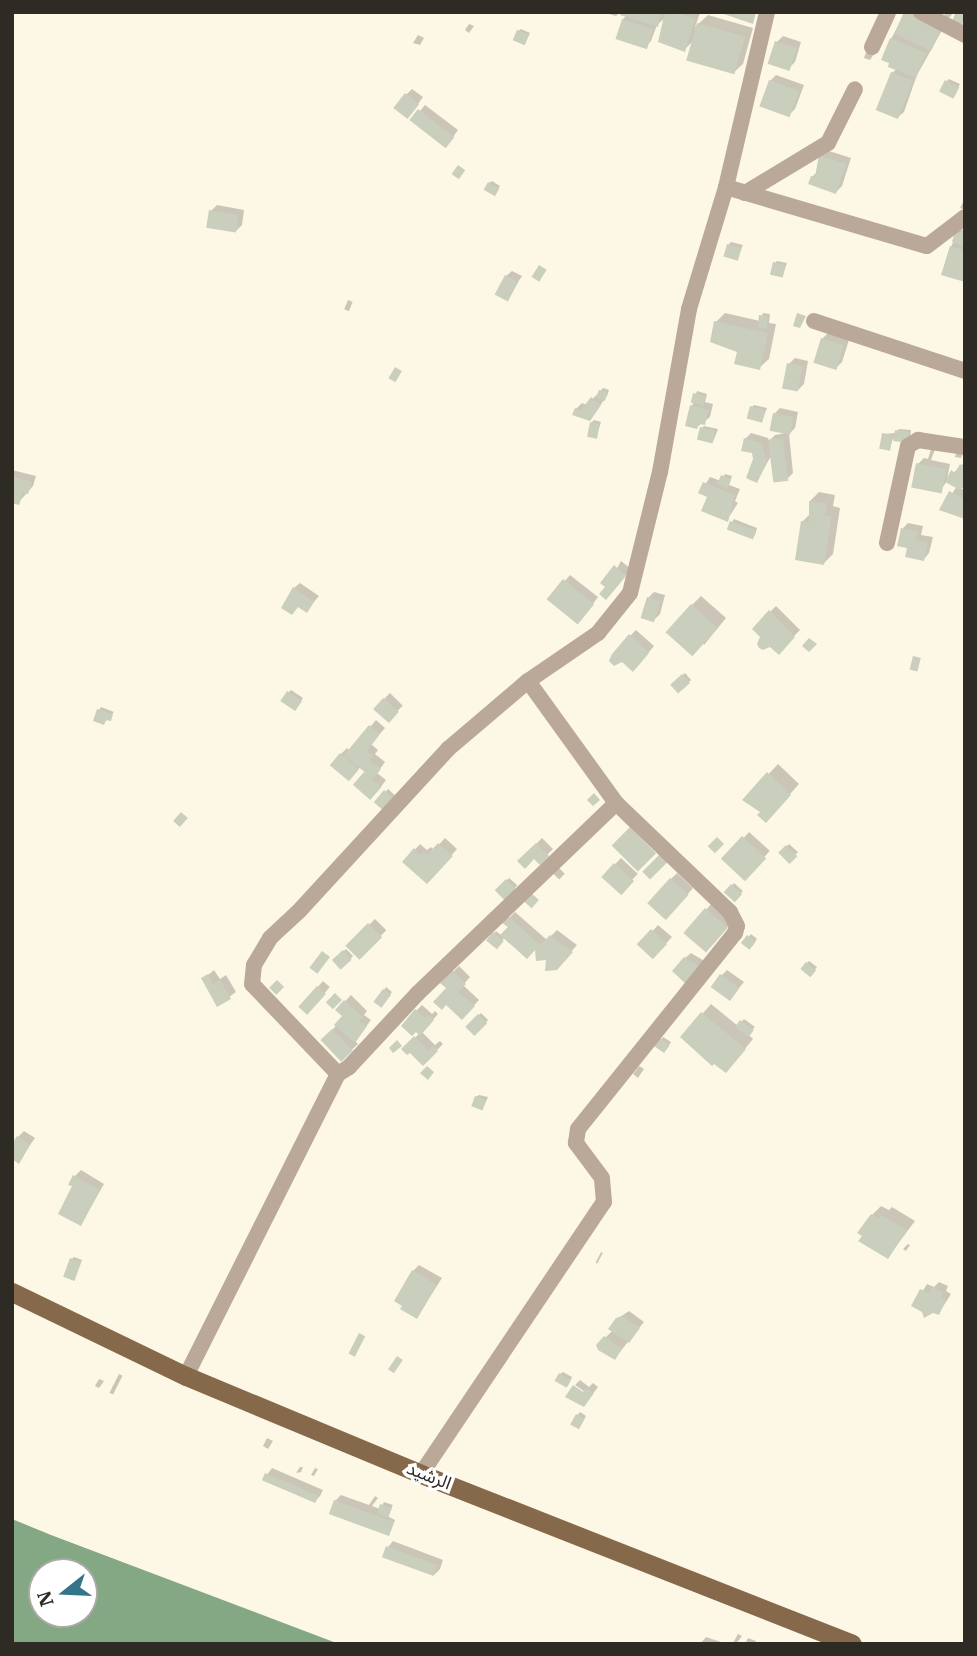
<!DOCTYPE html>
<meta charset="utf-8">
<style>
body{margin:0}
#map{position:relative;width:977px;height:1656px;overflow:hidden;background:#fdf7e5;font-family:"IBM Plex Serif","Noto Sans Arabic",serif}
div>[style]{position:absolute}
.water>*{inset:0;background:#84a883}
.shadow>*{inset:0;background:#0003;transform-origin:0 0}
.building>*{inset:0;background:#cacebc;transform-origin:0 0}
.minor>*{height:16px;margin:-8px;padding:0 8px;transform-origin:8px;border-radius:8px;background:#baa999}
.major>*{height:19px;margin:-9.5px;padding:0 9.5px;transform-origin:9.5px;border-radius:9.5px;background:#86694a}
span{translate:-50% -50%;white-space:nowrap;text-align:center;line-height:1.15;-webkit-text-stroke:7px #fff;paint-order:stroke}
.street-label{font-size:18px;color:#2d2b24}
.frame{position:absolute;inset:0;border:14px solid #2d2b24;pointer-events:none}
.north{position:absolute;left:28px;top:1558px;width:70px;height:70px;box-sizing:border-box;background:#fff;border:2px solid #abaaa7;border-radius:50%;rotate:252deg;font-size:19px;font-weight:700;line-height:28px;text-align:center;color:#2d2b24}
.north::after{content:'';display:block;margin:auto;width:24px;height:32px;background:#357589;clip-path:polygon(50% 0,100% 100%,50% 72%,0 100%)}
</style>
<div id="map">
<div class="water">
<i style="clip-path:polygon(evenodd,12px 1519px,51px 1535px,339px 1644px,12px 1644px,12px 1519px,42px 1572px,84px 1572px,84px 1614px,42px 1614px,42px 1572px)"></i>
</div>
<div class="shadow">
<i style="clip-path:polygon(602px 12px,620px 12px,616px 16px)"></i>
<i style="clip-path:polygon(623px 12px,697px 12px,700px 13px,695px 27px,708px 15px,753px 28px,743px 64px,733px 73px,693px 41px,684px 50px,666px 17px,657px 25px,651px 41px,645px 47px,623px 19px,627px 15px)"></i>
<i style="clip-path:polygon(906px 12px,940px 12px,936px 16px,945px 25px,917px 75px,904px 112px,898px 117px,892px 73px,897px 69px,891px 39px)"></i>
<i style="clip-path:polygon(946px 12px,954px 12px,949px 18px,944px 16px)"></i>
<i style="clip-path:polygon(469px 24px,474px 26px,469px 33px,465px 30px)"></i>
<i style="clip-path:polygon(521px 29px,530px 33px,525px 43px,518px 31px)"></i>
<i style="clip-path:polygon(418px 35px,424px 38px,420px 45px,413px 43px)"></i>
<i style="clip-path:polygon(783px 36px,801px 42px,795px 62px,789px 68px,777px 42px)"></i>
<i style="clip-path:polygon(867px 50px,876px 51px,870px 60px,864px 58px)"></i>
<i style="clip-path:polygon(776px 75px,804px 85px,795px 109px,789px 115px,770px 81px)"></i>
<i style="clip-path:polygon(949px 79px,960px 84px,954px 96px,947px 81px)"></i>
<i style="clip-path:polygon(412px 89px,423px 97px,413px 111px,406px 95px)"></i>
<i style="clip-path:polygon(425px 105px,458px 130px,451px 140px,420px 111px)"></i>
<i style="clip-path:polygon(826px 150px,851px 158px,842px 186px,836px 192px,812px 177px,818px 171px,820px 156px)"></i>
<i style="clip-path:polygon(492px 181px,500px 186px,496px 192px,489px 183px)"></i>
<i style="clip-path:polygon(965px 198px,965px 210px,960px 208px)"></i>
<i style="clip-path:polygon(217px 205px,244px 210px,242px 225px,236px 231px,211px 211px)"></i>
<i style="clip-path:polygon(959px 229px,965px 231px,965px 280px,951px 247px)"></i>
<i style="clip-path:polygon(731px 242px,743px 245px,737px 259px,728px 245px)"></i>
<i style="clip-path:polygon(777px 261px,787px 263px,782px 277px,775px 263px)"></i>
<i style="clip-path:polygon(512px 271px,522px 276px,507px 299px,506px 276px)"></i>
<i style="left:348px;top:300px;width:5px;height:10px;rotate:22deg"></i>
<i style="clip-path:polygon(725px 313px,760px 321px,763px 313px,770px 314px,769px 323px,776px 324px,769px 359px,759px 368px,739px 351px,725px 347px,716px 322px)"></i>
<i style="clip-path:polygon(828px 333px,849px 340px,842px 362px,836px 368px,822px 339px)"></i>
<i style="clip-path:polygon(795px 358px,808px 361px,804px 384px,798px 390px,789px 364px)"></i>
<i style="clip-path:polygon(603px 388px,609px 390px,607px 396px,590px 419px,576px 409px,582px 403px,587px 405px)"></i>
<i style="clip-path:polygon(697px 391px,707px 394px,705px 402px,713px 404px,710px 417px,697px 427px,692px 406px)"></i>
<i style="clip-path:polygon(754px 405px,767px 408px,762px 421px,752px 407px)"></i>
<i style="clip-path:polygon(780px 408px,798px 412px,795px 428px,789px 434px,793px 473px,787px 479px,771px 456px,757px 481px,755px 459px,745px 439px,751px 433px,768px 438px,769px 441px,775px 435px,786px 433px,775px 413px)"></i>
<i style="clip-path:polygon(594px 420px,601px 422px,596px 437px,592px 422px)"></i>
<i style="clip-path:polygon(704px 426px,718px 429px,713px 442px,702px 428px)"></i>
<i style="clip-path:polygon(899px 429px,911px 430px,910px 439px,893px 439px,889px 449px,884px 434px,896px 433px)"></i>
<i style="clip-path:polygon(936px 447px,931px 460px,950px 464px,947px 479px,965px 462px,965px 484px,960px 488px,965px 490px,965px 518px,942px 509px,957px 486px,947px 481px,940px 491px,918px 464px,924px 458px,928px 459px,931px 449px)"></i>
<i style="clip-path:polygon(965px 449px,961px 458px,955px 457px,957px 450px)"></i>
<i style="clip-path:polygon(12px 470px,36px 476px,33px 486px,18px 503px,12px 501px)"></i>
<i style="clip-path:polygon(725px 474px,732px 476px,729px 485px,740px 489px,735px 501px,738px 503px,727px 520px,709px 496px,700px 493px,710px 477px,721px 481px)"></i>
<i style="clip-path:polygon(819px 492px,835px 495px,833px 506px,840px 508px,833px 554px,824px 563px,802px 522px,813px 511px,809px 511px,810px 501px)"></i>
<i style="clip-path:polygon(734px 519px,757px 528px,755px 535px,753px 537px,732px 522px)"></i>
<i style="clip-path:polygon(908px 523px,923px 526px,921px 535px,933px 537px,929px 553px,924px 559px,903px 528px)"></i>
<i style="clip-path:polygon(621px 561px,631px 569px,612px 592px,607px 587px)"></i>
<i style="clip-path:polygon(570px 575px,598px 597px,584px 616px,565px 581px)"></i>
<i style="clip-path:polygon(300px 583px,319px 596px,306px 611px,294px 588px)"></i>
<i style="clip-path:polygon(654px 592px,665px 595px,660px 614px,654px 620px,648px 598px)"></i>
<i style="clip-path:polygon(701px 596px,726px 618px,704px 645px,692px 605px)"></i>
<i style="left:776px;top:606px;width:34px;height:32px;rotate:45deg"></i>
<i style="clip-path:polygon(636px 630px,654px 646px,639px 664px,630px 636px)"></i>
<i style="clip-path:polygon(685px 673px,691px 680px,678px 692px,673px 685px)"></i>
<i style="clip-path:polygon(291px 690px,303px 698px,297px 707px,288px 693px)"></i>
<i style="left:390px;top:693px;width:18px;height:22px;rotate:45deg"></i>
<i style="clip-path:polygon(101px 707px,114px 712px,104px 723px,99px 710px)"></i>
<i style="clip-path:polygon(376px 720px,385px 728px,371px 744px,378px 750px,375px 754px,385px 762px,377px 773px,386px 780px,377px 792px,355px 785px,367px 771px,361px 766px,355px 773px,341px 754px,347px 748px,350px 751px)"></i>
<i style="clip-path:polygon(778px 764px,799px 784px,775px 811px,762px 812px,744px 800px)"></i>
<i style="clip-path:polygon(388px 789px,398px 798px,376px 803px)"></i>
<i style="left:749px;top:832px;width:28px;height:37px;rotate:42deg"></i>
<i style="clip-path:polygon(445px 838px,457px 849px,433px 876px,404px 862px,420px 844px,427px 850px,431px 847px,434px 850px)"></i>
<i style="clip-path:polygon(542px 838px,553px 849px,540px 862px,534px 857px,519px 861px)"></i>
<i style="left:789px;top:844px;width:12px;height:12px;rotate:42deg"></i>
<i style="left:621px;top:858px;width:23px;height:26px;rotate:43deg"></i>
<i style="left:557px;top:866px;width:11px;height:8px;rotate:45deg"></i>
<i style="clip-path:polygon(677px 873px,693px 888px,672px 912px,671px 879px)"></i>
<i style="left:509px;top:878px;width:11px;height:18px;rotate:41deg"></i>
<i style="left:734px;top:883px;width:12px;height:11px;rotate:42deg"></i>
<i style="clip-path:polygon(712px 903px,733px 921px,712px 945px,686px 933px)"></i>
<i style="clip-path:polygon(515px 912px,547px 940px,557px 930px,577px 945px,556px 969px,536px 947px,505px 937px,496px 947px,488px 940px,496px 931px,502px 936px,510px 927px,505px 922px)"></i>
<i style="left:375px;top:919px;width:16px;height:37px;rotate:45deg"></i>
<i style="clip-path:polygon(658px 925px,672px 937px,659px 951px,640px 945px)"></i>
<i style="clip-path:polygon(751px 934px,757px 939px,752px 946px,743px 943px)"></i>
<i style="left:346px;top:949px;width:10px;height:16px;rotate:45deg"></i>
<i style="clip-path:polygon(691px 953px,706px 962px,693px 977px,685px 958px)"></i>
<i style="clip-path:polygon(809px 961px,817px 967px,813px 972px,807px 963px)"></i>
<i style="clip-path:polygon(459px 966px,470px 977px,463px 985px,479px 1000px,462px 1018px,449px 988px,443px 982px)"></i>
<i style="clip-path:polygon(214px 970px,220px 979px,226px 975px,236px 992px,218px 1005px,203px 979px)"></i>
<i style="clip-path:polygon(727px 970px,744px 982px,731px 998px,721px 976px)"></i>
<i style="left:323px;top:981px;width:9px;height:34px;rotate:41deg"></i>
<i style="clip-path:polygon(386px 987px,392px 992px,384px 1003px,384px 990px)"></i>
<i style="clip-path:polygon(351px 995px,367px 1011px,364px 1015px,371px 1020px,355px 1041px,358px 1044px,342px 1059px,324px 1040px,344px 1016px,337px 1010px)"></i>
<i style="clip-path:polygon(711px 1004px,738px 1026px,744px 1019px,755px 1027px,748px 1034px,753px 1039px,735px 1061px,683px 1036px)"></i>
<i style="clip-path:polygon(422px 1005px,432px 1014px,435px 1011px,438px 1014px,422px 1032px,435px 1045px,440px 1041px,443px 1044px,423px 1064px,410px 1050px,403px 1049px,420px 1033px,416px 1011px)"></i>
<i style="left:481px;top:1013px;width:10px;height:20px;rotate:45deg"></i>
<i style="clip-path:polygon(663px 1037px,671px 1042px,667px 1048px,661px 1040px)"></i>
<i style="clip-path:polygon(639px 1066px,644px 1069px,638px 1078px,633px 1074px)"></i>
<i style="clip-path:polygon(479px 1095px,488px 1097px,483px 1108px,476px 1097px)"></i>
<i style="clip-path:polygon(24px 1131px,35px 1138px,19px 1161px,18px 1137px)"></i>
<i style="clip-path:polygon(81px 1170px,104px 1184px,81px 1224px,74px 1186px,75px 1176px)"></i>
<i style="clip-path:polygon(881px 1206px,889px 1210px,892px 1207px,915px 1221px,888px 1257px,872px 1215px)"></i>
<i style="clip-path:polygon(908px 1244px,910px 1245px,906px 1251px,903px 1249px)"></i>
<i style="left:601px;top:1252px;width:2px;height:12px;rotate:27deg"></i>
<i style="clip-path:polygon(74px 1257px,82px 1260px,74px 1279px,72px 1259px)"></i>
<i style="clip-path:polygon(419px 1265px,442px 1278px,417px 1317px,413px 1271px)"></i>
<i style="clip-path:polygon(939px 1282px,948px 1286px,946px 1291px,951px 1294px,939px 1313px,914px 1305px,927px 1284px,934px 1287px)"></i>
<i style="clip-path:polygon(629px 1311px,644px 1322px,615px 1358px,598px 1345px,613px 1330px,617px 1319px)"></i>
<i style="clip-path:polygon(563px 1372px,572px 1377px,569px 1383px,560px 1374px)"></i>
<i style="left:119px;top:1374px;width:4px;height:21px;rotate:27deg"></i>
<i style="clip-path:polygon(99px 1379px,104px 1381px,99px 1388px,95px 1386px)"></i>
<i style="clip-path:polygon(580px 1380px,589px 1387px,593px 1383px,598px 1387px,584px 1405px,591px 1396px,575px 1385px)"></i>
<i style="clip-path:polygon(580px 1412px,586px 1416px,580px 1426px,571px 1424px)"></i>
<i style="clip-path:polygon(267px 1438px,273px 1441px,268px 1449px,263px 1446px)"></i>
<i style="clip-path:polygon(300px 1467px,303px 1467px,301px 1472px,296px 1473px)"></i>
<i style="clip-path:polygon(272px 1468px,323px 1490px,320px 1496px,314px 1502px,264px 1479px)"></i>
<i style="clip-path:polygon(315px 1468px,318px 1469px,314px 1476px,311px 1475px)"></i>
<i style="clip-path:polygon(341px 1495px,369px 1505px,375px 1496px,378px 1498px,372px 1506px,380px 1509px,384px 1502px,393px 1505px,387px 1516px,395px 1520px,391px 1530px,389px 1532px,335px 1501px)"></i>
<i style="clip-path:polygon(393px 1541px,443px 1560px,440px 1569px,434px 1575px,388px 1547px)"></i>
<i style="clip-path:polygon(738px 1634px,742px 1636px,736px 1644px,733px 1643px)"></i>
<i style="clip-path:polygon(706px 1637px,727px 1644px,700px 1644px)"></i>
<i style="clip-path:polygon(748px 1638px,756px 1641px,755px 1644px,745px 1644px)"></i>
</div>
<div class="building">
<i style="clip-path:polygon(621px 12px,661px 12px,658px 27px,620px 15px)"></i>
<i style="clip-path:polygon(665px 12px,677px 12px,695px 19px,685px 52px,658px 42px)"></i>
<i style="clip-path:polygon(718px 12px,756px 12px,753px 24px)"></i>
<i style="clip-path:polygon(904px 12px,933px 22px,931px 26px,940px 31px,931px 51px,894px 34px)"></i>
<i style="clip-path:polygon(956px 12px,965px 12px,962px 26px,952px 21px)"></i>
<i style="left:622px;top:19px;width:33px;height:21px;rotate:18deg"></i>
<i style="left:697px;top:23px;width:50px;height:39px;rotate:16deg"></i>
<i style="left:517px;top:30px;width:13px;height:11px;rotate:23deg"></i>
<i style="clip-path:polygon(890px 38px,926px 53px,916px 78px,888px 67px,889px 63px,881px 60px)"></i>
<i style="left:775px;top:41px;width:23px;height:24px;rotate:18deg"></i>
<i style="left:891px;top:72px;width:24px;height:41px;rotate:22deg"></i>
<i style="left:769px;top:80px;width:32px;height:28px;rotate:20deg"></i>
<i style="left:945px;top:80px;width:16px;height:13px;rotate:27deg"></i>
<i style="left:405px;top:93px;width:18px;height:19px;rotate:38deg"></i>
<i style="left:418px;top:109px;width:46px;height:14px;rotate:38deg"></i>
<i style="clip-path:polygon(819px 155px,846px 164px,836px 194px,808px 184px,811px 176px,815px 177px)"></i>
<i style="left:458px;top:165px;width:9px;height:11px;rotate:36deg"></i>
<i style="left:488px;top:182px;width:13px;height:9px;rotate:29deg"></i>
<i style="left:209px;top:210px;width:30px;height:18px;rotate:9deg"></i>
<i style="clip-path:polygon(955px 231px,965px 234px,965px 247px,952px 242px)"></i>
<i style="left:727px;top:244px;width:15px;height:13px;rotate:16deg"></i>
<i style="clip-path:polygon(950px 246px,965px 250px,965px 282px,941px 275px)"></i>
<i style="left:773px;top:262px;width:13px;height:13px;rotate:13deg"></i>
<i style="left:539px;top:265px;width:9px;height:14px;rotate:32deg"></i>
<i style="left:505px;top:275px;width:15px;height:22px;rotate:28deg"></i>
<i style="clip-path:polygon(797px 313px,806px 316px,800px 328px,793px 326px)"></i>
<i style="left:759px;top:315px;width:9px;height:13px;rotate:6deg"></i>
<i style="clip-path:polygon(714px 321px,768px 333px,760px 370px,734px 364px,737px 352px,710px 342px)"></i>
<i style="left:821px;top:338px;width:24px;height:26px;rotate:17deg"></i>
<i style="left:787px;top:363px;width:16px;height:26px;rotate:11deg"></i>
<i style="left:395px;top:367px;width:8px;height:13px;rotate:30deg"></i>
<i style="clip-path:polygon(599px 390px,607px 392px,605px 401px,596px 398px)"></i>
<i style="left:693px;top:393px;width:13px;height:10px;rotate:13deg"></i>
<i style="clip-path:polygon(591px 397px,601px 405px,590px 421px,572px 415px,575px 408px,581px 410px)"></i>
<i style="clip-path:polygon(690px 405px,708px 410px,705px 425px,699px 424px,697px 429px,685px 426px)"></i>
<i style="left:750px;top:406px;width:16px;height:13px;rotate:15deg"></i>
<i style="left:773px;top:413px;width:21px;height:18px;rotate:11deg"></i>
<i style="left:590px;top:422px;width:10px;height:15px;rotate:11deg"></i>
<i style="left:700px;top:427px;width:16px;height:13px;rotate:14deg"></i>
<i style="left:895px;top:430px;width:14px;height:11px;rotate:8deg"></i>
<i style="left:882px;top:433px;width:11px;height:16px;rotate:10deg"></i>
<i style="clip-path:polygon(744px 438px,762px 443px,767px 462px,757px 483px,746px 478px,753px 459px,752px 453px,741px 451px)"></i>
<i style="left:783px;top:438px;width:43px;height:15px;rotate:83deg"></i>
<i style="left:916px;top:463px;width:31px;height:25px;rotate:11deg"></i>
<i style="clip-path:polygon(960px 464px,965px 467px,965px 485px,960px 490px,945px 482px,951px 470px,955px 473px)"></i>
<i style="left:721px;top:475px;width:11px;height:10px;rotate:22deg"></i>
<i style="clip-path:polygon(12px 476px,32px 482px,28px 494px,23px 493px,19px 505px,12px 503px)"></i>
<i style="clip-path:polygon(703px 482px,735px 495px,728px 522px,701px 511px,707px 497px,698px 493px)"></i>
<i style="clip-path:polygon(949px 491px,965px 499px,965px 519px,939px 510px)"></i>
<i style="clip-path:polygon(809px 501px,827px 503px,825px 515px,832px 516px,824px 565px,795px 560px,801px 521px,809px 522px)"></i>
<i style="left:730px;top:521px;width:28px;height:9px;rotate:21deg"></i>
<i style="clip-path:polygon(901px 528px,918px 531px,916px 540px,928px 543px,924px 561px,905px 557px,907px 548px,897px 546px)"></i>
<i style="clip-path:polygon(614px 565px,626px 576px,606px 600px,599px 594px,605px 587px,600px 583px)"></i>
<i style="left:563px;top:579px;width:40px;height:26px;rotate:39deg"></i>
<i style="clip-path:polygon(293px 587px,314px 602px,307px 613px,298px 607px,292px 615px,281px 608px)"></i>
<i style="left:647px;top:597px;width:14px;height:22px;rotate:17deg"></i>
<i style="left:691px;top:604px;width:36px;height:38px;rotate:42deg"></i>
<i style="clip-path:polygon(769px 610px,795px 637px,779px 655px,770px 647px,763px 650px,759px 648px,757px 644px,760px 637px,752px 629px)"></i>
<i style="clip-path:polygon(629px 634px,649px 653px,633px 672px,622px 662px,614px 666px,609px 661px,612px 654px)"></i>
<i style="clip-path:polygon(809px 638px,817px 644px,809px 652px,802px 646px)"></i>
<i style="left:913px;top:656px;width:8px;height:14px;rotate:14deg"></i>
<i style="left:682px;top:674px;width:12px;height:16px;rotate:48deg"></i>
<i style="left:287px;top:691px;width:18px;height:12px;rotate:34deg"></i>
<i style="left:383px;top:698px;width:21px;height:15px;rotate:41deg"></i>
<i style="clip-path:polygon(97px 709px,113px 714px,111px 721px,106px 720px,104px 725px,93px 721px)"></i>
<i style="clip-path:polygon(369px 725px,380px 734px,367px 751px,374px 756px,370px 760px,381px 769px,373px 779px,344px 755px)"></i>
<i style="left:340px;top:753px;width:25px;height:16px;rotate:40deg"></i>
<i style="left:364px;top:772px;width:23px;height:17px;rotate:41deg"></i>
<i style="clip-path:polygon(767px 772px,791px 795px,766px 823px,757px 815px,760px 812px,742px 800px)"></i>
<i style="left:384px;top:790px;width:17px;height:16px;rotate:40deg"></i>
<i style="clip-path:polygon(594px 793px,600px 800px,593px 806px,587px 800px)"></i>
<i style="left:181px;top:812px;width:9px;height:12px;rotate:41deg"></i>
<i style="left:630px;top:827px;width:37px;height:26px;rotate:45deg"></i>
<i style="left:742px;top:836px;width:33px;height:31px;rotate:43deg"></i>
<i style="left:717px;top:837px;width:10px;height:13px;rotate:45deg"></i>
<i style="clip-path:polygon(438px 843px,453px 856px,427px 884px,402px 862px,414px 848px,420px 855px,424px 851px,427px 855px)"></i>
<i style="clip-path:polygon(536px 843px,549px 856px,540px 865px,534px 859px,525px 869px,517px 861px)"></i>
<i style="left:786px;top:845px;width:16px;height:11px;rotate:45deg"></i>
<i style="left:660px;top:854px;width:11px;height:25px;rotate:45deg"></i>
<i style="left:614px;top:863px;width:27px;height:19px;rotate:42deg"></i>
<i style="left:670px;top:878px;width:25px;height:34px;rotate:42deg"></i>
<i style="left:506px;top:879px;width:14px;height:16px;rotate:45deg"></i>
<i style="left:731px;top:884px;width:15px;height:11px;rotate:42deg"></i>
<i style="left:530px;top:892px;width:12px;height:11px;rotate:42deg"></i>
<i style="left:705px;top:908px;width:30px;height:33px;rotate:41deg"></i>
<i style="clip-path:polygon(508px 916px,540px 945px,550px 935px,573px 952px,557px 970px,545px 971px,546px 960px,536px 961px,535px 950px,527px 959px,500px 935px,508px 927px,502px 923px)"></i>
<i style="left:368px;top:923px;width:20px;height:32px;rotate:45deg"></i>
<i style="left:651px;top:929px;width:22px;height:21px;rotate:43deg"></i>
<i style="left:493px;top:932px;width:14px;height:11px;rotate:39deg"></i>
<i style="left:747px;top:935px;width:11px;height:10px;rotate:38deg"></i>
<i style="left:343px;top:950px;width:13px;height:15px;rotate:48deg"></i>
<i style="left:322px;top:951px;width:10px;height:21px;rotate:37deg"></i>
<i style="clip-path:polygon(684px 957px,702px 968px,687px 985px,672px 971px)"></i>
<i style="left:806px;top:962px;width:13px;height:9px;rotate:39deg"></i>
<i style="clip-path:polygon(452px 970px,466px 984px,458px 992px,475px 1006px,462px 1020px,446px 1005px,442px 1010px,433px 1002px,446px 988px,440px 983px)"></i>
<i style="clip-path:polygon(208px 974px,213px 984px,220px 980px,231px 999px,217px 1007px,201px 978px)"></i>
<i style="left:720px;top:974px;width:24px;height:16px;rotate:36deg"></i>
<i style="left:277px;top:980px;width:10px;height:11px;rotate:45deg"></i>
<i style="left:317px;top:986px;width:12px;height:28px;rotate:42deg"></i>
<i style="left:383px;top:989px;width:10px;height:16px;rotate:37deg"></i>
<i style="left:335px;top:993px;width:10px;height:13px;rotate:45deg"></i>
<i style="clip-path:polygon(344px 1000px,363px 1017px,359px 1021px,367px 1026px,355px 1043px,334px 1025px,342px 1016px,335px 1010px)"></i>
<i style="clip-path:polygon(415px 1009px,425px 1018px,428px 1015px,434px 1020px,420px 1036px,416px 1032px,412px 1036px,401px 1026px)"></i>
<i style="clip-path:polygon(701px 1012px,746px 1049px,726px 1073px,714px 1064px,712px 1066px,680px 1037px)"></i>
<i style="left:478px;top:1014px;width:13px;height:18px;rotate:45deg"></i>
<i style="left:740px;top:1020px;width:17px;height:9px;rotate:36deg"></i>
<i style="left:332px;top:1029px;width:30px;height:16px;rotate:46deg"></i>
<i style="clip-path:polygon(414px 1036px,428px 1050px,433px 1046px,438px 1051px,423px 1066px,410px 1053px,407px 1055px,401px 1049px)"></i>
<i style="left:660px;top:1038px;width:12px;height:10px;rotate:35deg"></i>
<i style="clip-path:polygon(397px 1040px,402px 1046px,393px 1053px,389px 1048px)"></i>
<i style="clip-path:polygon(427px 1066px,434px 1072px,428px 1080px,420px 1073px)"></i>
<i style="left:475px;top:1096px;width:12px;height:11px;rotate:20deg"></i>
<i style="clip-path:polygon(17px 1136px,30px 1145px,19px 1164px,12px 1159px,12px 1144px)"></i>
<i style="clip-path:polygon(73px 1175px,100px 1190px,81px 1226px,58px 1214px,72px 1186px,68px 1185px)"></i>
<i style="clip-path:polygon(871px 1214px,879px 1219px,881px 1215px,907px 1230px,888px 1259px,858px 1241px,862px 1236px,857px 1233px)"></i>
<i style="left:70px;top:1258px;width:12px;height:20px;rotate:20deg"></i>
<i style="clip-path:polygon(412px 1270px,437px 1285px,417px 1319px,400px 1309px,402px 1306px,394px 1301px)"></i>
<i style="clip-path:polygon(932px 1287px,943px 1292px,941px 1297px,946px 1300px,939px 1315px,933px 1313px,924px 1318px,922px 1312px,911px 1306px,920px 1289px,929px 1293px)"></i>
<i style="clip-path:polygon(622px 1316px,640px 1328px,629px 1343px,608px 1329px,616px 1318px)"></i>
<i style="left:359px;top:1333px;width:7px;height:23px;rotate:27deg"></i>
<i style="clip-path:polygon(604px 1336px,622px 1349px,615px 1360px,598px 1350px,596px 1345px)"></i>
<i style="left:397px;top:1356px;width:7px;height:16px;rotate:34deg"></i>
<i style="left:559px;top:1373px;width:14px;height:9px;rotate:30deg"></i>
<i style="clip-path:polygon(573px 1385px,583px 1392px,585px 1388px,594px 1393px,584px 1407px,565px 1397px)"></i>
<i style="left:576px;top:1414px;width:10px;height:12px;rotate:29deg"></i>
<i style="left:265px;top:1473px;width:58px;height:8px;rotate:23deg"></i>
<i style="left:334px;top:1500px;width:64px;height:15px;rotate:20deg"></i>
<i style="clip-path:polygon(380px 1504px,392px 1508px,388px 1518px,377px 1513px)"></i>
<i style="left:386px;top:1546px;width:55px;height:12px;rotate:20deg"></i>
</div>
<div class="minor">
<i style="left:921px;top:12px;width:50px;rotate:27.6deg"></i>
<i style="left:872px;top:47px;width:38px;rotate:-65deg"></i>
<i style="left:726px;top:187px;width:209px;rotate:16.4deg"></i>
<i style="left:927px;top:246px;width:48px;rotate:-37.3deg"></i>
<i style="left:745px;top:193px;width:97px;rotate:-31.1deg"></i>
<i style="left:828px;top:143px;width:60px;rotate:-63.4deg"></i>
<i style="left:814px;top:321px;width:159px;rotate:18.3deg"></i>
<i style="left:887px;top:543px;width:99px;rotate:-77.8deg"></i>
<i style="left:908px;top:446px;width:12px;rotate:-31deg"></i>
<i style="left:918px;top:440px;width:48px;rotate:8.5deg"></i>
<i style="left:338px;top:1074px;width:124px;rotate:-133.7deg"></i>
<i style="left:252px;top:984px;width:19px;rotate:-84deg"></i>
<i style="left:254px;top:965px;width:31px;rotate:-59deg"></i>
<i style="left:270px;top:938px;width:41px;rotate:-43deg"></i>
<i style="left:300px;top:910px;width:219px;rotate:-47.4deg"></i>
<i style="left:448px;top:749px;width:105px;rotate:-40.4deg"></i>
<i style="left:528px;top:681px;width:85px;rotate:-34.4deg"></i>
<i style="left:598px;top:633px;width:51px;rotate:-51.3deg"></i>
<i style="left:630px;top:593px;width:125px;rotate:-76.1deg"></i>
<i style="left:660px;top:472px;width:166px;rotate:-79.9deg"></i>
<i style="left:689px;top:309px;width:127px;rotate:-73.1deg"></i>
<i style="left:726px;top:187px;width:180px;rotate:-76.8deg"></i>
<i style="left:186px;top:1376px;width:338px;rotate:-63.3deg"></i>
<i style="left:338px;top:1074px;width:13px;rotate:-32deg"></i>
<i style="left:349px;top:1067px;width:100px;rotate:-47deg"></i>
<i style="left:417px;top:994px;width:276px;rotate:-43.8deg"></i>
<i style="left:421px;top:1474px;width:328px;rotate:-56.1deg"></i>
<i style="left:604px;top:1202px;width:24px;rotate:-95deg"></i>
<i style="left:602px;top:1178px;width:44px;rotate:-126.6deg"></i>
<i style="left:576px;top:1143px;width:14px;rotate:-82deg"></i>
<i style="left:578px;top:1129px;width:251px;rotate:-51.3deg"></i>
<i style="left:735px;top:933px;width:7px;rotate:-74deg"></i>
<i style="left:737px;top:926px;width:16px;rotate:-117deg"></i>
<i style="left:730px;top:912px;width:158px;rotate:-136.3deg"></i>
<i style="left:616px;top:803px;width:150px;rotate:-125.8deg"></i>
</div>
<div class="major">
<i style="left:12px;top:1292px;width:193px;rotate:25.8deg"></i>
<i style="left:186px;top:1376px;width:255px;rotate:22.6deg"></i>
<i style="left:421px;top:1474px;width:463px;rotate:21.5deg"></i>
</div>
<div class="street-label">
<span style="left:429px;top:1476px;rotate:22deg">الرشيد</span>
</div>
<div class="frame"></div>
<div class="north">N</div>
</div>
